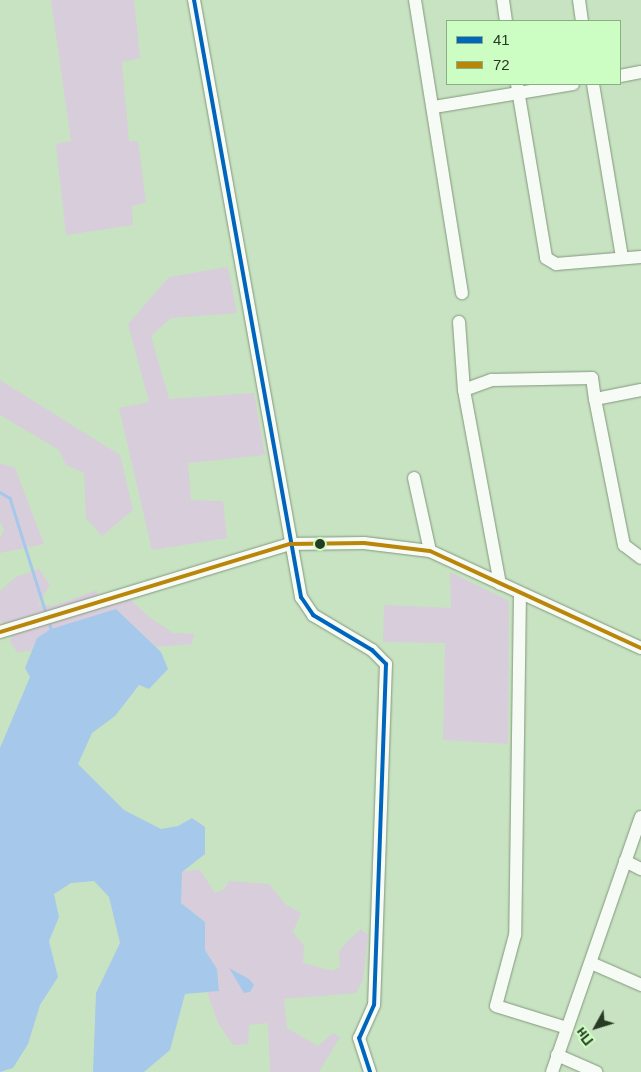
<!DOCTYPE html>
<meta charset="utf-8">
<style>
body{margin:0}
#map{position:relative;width:641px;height:1072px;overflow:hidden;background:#c8e3c2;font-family:Arial,sans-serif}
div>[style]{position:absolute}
.green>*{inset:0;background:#d8cdda}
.water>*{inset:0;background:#a6c8ea}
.stream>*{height:2.5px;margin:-1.25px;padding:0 1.25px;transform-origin:1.25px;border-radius:1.25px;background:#a6c8ea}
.roads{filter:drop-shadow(0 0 1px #83977e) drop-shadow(0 0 1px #83977e)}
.minor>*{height:12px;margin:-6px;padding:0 6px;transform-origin:6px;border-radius:6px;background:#f7fbf6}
.bus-1>*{height:4px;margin:-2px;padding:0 2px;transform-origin:2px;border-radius:2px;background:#0065bd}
.bus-2>*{height:4px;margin:-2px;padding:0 2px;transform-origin:2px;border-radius:2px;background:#b9860a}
.dots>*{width:14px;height:14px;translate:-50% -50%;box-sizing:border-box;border:2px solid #ccfdc2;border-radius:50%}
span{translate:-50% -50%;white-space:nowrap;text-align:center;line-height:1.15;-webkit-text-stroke:4.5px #ccfdc2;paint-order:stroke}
.legend{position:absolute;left:446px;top:20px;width:175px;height:65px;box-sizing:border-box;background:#ccfdc2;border:1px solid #8aaf82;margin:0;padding:6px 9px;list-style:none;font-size:15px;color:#273a23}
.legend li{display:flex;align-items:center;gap:10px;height:25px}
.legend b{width:25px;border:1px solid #8aaf82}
.north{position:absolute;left:571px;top:1002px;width:50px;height:50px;-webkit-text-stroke:4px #ccfdc2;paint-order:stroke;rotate:231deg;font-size:14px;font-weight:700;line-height:20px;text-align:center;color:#273a23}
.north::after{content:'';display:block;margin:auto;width:18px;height:22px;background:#273a23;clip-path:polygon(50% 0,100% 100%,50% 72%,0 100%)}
</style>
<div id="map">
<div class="green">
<i style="clip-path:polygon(51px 0,134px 0,140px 58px,122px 62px,129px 141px,138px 141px,146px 202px,132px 206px,133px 225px,66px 235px,56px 144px,71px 141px)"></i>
<i style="clip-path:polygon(228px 267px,237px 313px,171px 318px,151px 336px,169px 399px,254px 393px,265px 455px,188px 463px,191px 500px,223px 501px,227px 538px,152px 550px,119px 408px,149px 402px,128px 324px,169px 277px)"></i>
<i style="clip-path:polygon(0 380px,120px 455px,133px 510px,102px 536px,86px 518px,84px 473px,66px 465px,59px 450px,0 415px)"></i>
<i style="clip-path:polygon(0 463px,15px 468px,44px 544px,0 553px,0 538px,4px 529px,0 522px)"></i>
<i style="clip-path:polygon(39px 569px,50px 585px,38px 604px,53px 606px,97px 590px,98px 596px,6px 627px,0 620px,0 591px,16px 577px)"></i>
<i style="clip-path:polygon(450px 572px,509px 601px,508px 744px,443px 740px,445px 643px,383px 642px,384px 605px,451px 608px)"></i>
<i style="clip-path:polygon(127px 596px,149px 617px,173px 633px,194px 634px,192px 644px,156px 647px,116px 609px,37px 638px,31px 651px,17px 652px,10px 641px,12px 635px,29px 627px)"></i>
<i style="clip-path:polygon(200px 870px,215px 893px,224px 889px,229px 881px,269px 884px,286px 905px,301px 913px,293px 932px,304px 946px,303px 963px,333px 971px,340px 967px,339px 951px,349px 940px,361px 929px,368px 935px,363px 980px,356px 993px,284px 999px,287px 1028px,318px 1046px,333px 1033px,340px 1037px,319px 1072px,270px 1072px,268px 1023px,249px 1025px,248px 1044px,233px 1045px,218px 1023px,207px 992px,219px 991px,217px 969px,205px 950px,205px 922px,181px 903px,182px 871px)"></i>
</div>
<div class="water">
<i style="clip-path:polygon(116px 609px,161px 652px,168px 669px,149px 689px,139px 685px,115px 716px,92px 733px,78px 764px,124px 810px,161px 829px,178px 826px,192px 818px,205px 827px,205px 854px,182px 872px,181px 903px,205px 922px,205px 950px,217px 969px,219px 991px,185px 994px,170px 1050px,144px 1072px,93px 1072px,96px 993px,120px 943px,109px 897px,94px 881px,71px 883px,54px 894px,59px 917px,49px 941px,58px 977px,40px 1005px,28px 1044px,13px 1068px,0 1072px,0 748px,30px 677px,25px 668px,37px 638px,51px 629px)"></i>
<i style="clip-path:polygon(229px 968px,249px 979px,254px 985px,250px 992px,244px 993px)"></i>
</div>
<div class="stream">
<i style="left:0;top:492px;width:12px;rotate:31deg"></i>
<i style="left:10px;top:498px;width:117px;rotate:72.6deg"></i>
<i style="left:50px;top:625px;width:4px;rotate:76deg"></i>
</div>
<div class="roads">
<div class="minor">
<i style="left:194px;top:0;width:607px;rotate:79.84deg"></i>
<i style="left:301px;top:597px;width:22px;rotate:56deg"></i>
<i style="left:313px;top:615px;width:69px;rotate:30.7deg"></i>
<i style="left:372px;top:650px;width:20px;rotate:45deg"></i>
<i style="left:386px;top:664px;width:341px;rotate:92deg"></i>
<i style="left:374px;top:1005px;width:36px;rotate:114deg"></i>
<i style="left:359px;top:1038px;width:36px;rotate:72deg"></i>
<i style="left:415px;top:0;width:297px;rotate:80.9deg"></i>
<i style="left:503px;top:0;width:21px;rotate:82deg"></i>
<i style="left:579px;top:0;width:21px;rotate:82deg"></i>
<i style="left:620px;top:76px;width:21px;rotate:-11deg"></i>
<i style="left:517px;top:84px;width:176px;rotate:80.5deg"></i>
<i style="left:546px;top:258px;width:12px;rotate:31deg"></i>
<i style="left:556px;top:264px;width:85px;rotate:-4.7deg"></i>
<i style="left:593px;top:84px;width:176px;rotate:80.5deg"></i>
<i style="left:434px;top:107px;width:141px;rotate:-9.4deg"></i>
<i style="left:459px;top:322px;width:68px;rotate:85.8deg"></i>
<i style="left:464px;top:390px;width:197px;rotate:79.5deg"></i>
<i style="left:464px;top:390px;width:30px;rotate:-20deg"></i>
<i style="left:492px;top:380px;width:100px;rotate:-1.1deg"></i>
<i style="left:592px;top:378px;width:21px;rotate:82deg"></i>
<i style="left:641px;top:390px;width:47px;rotate:168.9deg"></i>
<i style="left:595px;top:399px;width:149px;rotate:78.8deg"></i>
<i style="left:624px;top:545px;width:21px;rotate:37deg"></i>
<i style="left:414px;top:478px;width:75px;rotate:77.6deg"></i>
<i style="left:520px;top:593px;width:342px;rotate:90.8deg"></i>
<i style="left:515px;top:935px;width:73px;rotate:105deg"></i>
<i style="left:496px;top:1006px;width:74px;rotate:17.2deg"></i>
<i style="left:0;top:632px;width:303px;rotate:-16.9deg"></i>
<i style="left:290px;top:544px;width:74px;rotate:-0.8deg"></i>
<i style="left:364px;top:543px;width:66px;rotate:6.9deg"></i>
<i style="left:430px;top:551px;width:232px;rotate:24.7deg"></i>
<i style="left:625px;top:861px;width:18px;rotate:27deg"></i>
<i style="left:591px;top:963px;width:55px;rotate:23.7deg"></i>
<i style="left:557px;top:1055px;width:43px;rotate:23.6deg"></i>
<i style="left:552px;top:1072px;width:270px;rotate:-70.8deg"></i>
</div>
</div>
<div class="bus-1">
<i style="left:194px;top:0;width:607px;rotate:79.84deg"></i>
<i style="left:301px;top:597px;width:22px;rotate:56deg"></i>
<i style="left:313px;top:615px;width:69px;rotate:30.7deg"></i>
<i style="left:372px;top:650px;width:20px;rotate:45deg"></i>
<i style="left:386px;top:664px;width:341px;rotate:92deg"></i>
<i style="left:374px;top:1005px;width:36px;rotate:114deg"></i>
<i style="left:359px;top:1038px;width:36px;rotate:72deg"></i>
</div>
<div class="bus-2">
<i style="left:0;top:632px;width:303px;rotate:-16.9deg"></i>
<i style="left:290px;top:544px;width:74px;rotate:-0.8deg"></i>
<i style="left:364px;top:543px;width:66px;rotate:6.9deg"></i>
<i style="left:430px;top:551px;width:232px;rotate:24.7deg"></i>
</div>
<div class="dots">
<i style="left:320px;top:544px;background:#273a23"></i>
</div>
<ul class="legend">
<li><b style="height:6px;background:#0065bd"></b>41</li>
<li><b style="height:6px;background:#b9860a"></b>72</li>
</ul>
<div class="north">Пн</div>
</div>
